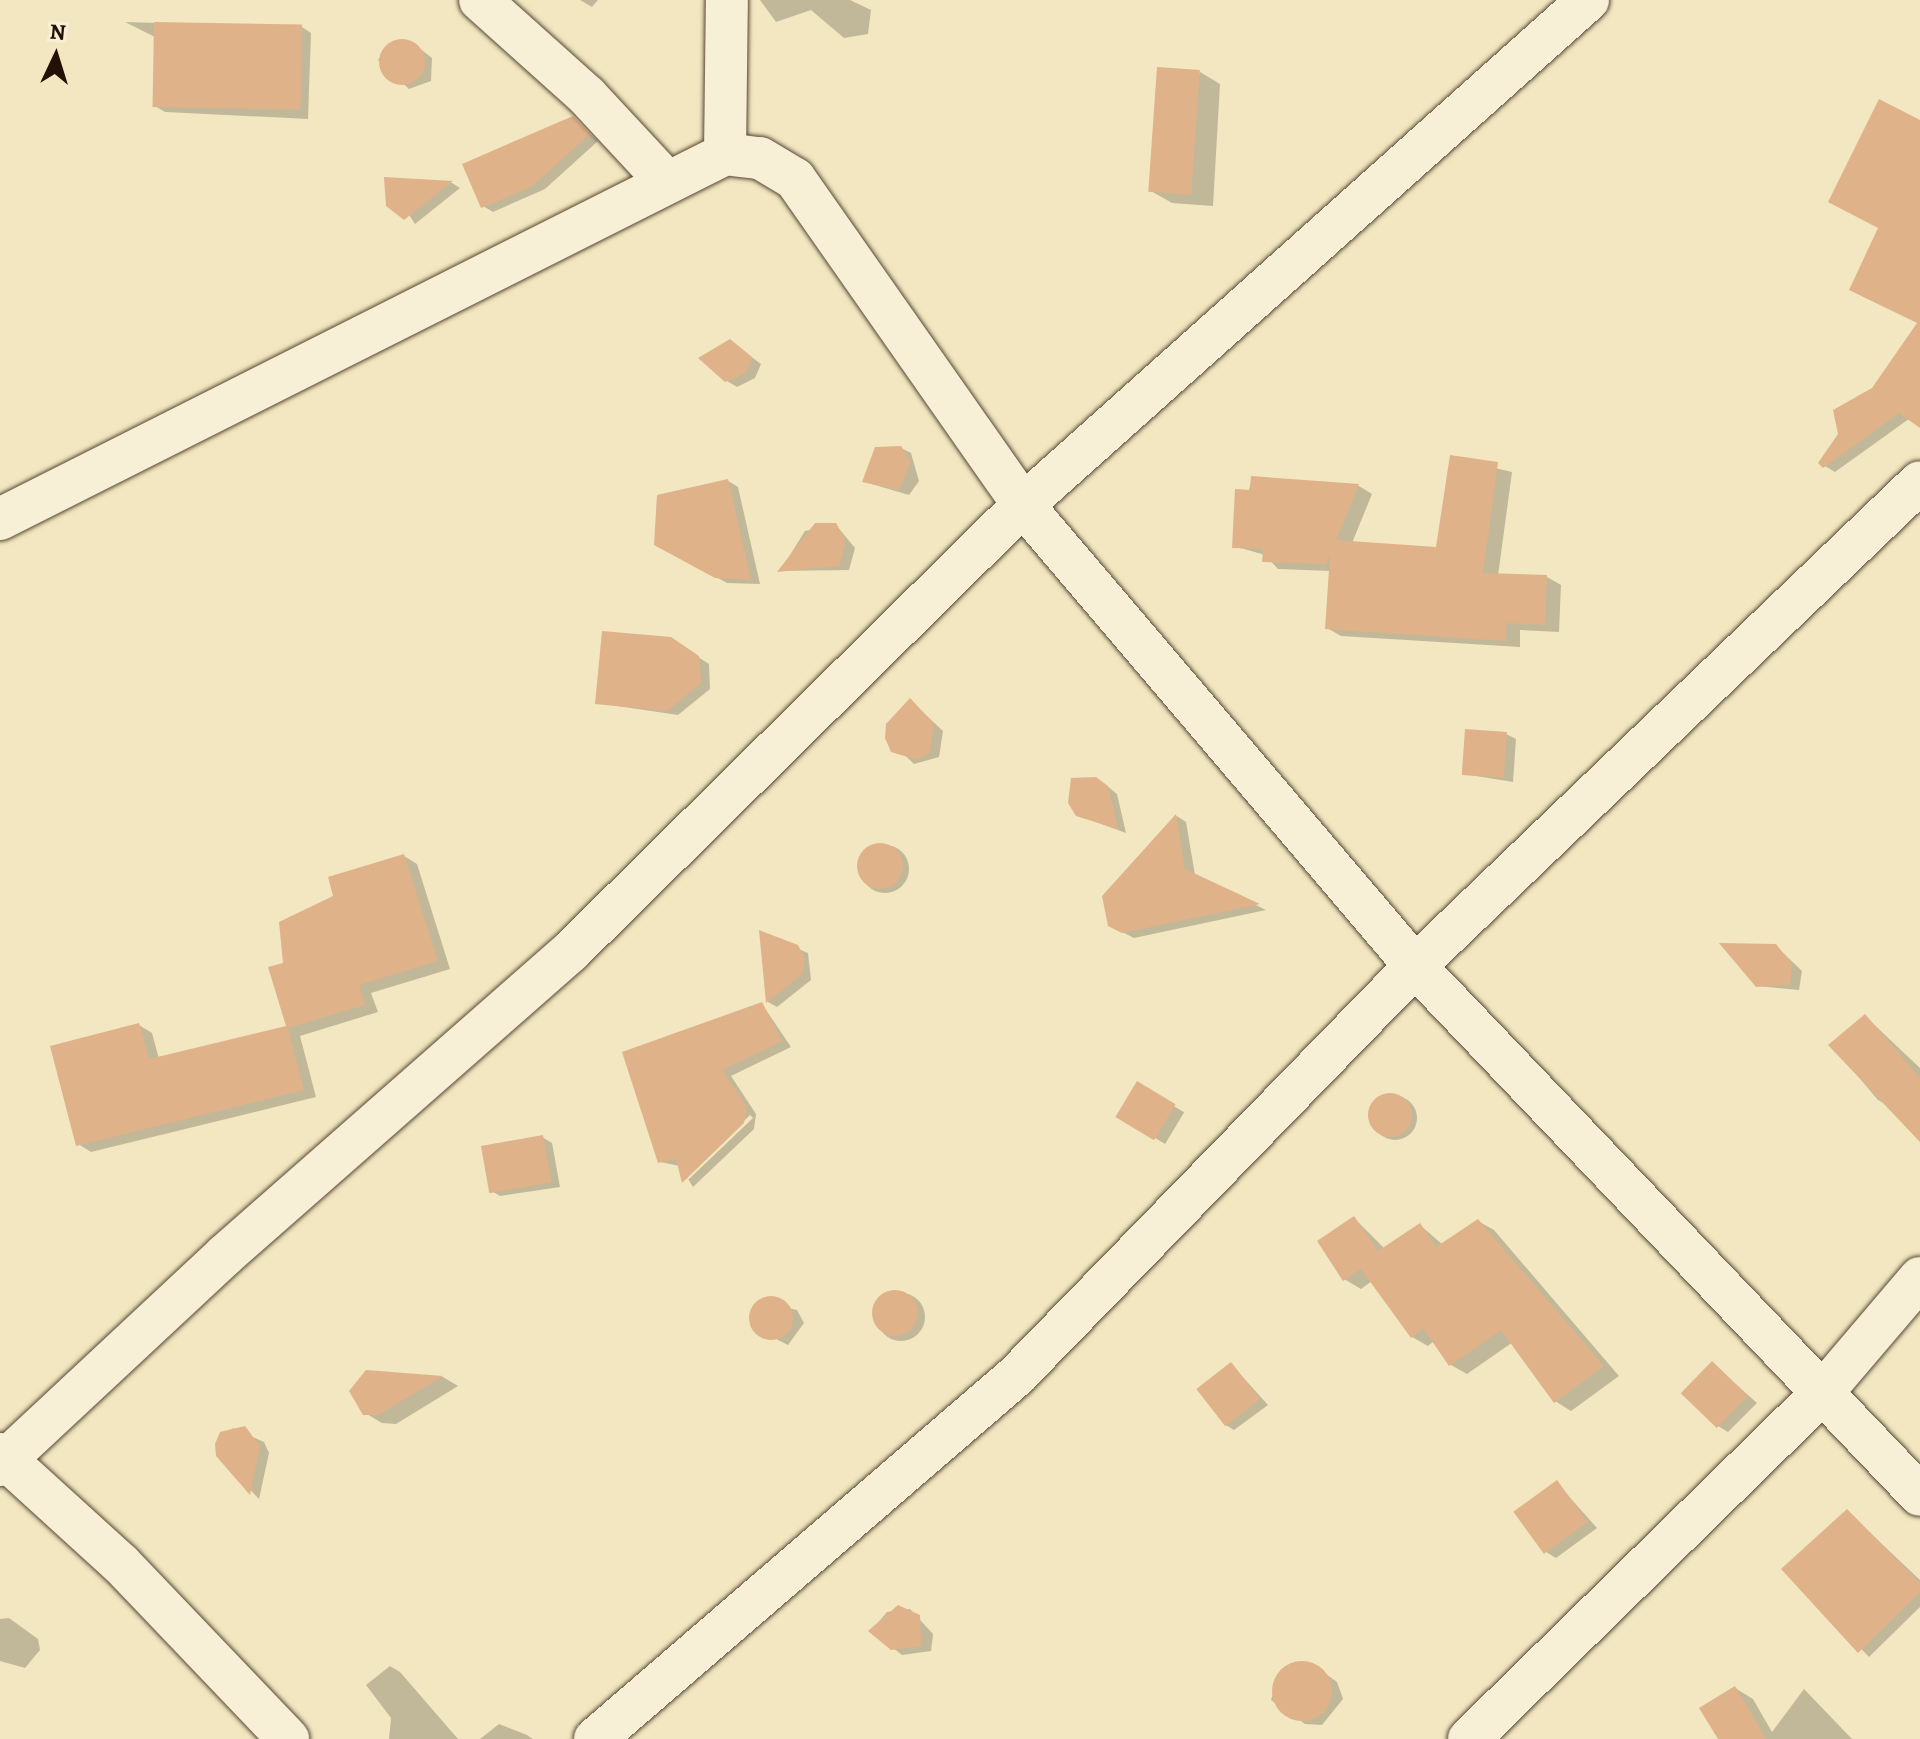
<!DOCTYPE html>
<style>
body{margin:0}
#map{position:relative;width:1920px;height:1739px;overflow:hidden;background:#f2e7c0;font-family:Alegreya,serif}
div>[style]{position:absolute}
.shadow>*{inset:0;background:#0003;transform-origin:0 0}
.round{border-radius:50%}
.building>*{inset:0;background:#e0b289;transform-origin:0 0}
.roads{filter:drop-shadow(0 0 2px #584634) drop-shadow(0 0 2px #584634)}
.minor>*{height:42px;margin:-21px;padding:0 21px;transform-origin:21px;border-radius:21px;background:#f7efd6}
span{translate:-50% -50%;white-space:nowrap;text-align:center;line-height:1.15;-webkit-text-stroke:8px #f7efd6;paint-order:stroke}
.north{position:absolute;left:16px;top:16px;width:80px;height:80px;-webkit-text-stroke:6px #f7efd6;paint-order:stroke;rotate:4deg;font-size:22px;font-weight:700;line-height:32px;text-align:center;color:#241105}
.north::after{content:'';display:block;margin:auto;width:28px;height:36px;background:#241105;clip-path:polygon(50% 0,100% 100%,50% 72%,0 100%)}
</style>
<div id="map">
<div class="shadow">
<i style="clip-path:polygon(580px 0,598px 0,592px 7px)"></i>
<i style="clip-path:polygon(760px 0,850px 0,871px 10px,868px 34px,844px 38px,811px 10px,776px 22px)"></i>
<i style="clip-path:polygon(125px 22px,302px 27px,311px 33px,308px 119px,165px 112px,155px 106px,155px 37px)"></i>
<i style="clip-path:polygon(414px 44px,432px 58px,431px 81px,409px 89px,378px 60px,390px 45px)"></i>
<i style="clip-path:polygon(1200px 72px,1220px 84px,1213px 206px,1172px 203px,1151px 191px)"></i>
<i style="clip-path:polygon(573px 119px,598px 141px,545px 189px,493px 212px,483px 206px)"></i>
<i style="clip-path:polygon(386px 179px,452px 183px,460px 188px,415px 224px)"></i>
<i style="clip-path:polygon(730px 341px,761px 364px,755px 378px,737px 387px,727px 381px)"></i>
<i style="clip-path:polygon(1920px 371px,1920px 411px,1835px 472px,1825px 466px)"></i>
<i style="clip-path:polygon(901px 448px,911px 453px,919px 481px,909px 495px,865px 482px)"></i>
<i style="clip-path:polygon(1452px 458px,1512px 472px,1498px 576px,1547px 577px,1561px 585px,1559px 632px,1520px 630px,1520px 647px,1341px 636px,1327px 628px,1331px 571px,1278px 569px,1265px 555px,1234px 546px,1252px 478px,1359px 486px,1372px 494px,1352px 543px,1438px 549px)"></i>
<i style="clip-path:polygon(728px 481px,738px 487px,760px 584px,727px 583px,656px 544px)"></i>
<i style="clip-path:polygon(836px 525px,855px 548px,849px 570px,780px 571px,805px 531px)"></i>
<i style="clip-path:polygon(681px 646px,709px 664px,710px 689px,678px 715px,597px 703px)"></i>
<i style="clip-path:polygon(910px 700px,943px 731px,939px 757px,914px 764px,887px 738px)"></i>
<i style="clip-path:polygon(1506px 734px,1516px 739px,1513px 782px,1464px 774px)"></i>
<i style="clip-path:polygon(1106px 785px,1117px 794px,1126px 833px,1077px 815px)"></i>
<i style="clip-path:polygon(1177px 816px,1186px 822px,1195px 875px,1266px 910px,1134px 938px,1120px 931px,1104px 896px)"></i>
<i class="round" style="left:861px;top:845px;width:48px;height:48px"></i>
<i style="clip-path:polygon(404px 856px,417px 864px,450px 969px,371px 993px,378px 1012px,300px 1036px,316px 1097px,91px 1152px,78px 1144px,139px 1025px,152px 1033px,159px 1059px,288px 1027px,285px 964px,336px 897px)"></i>
<i style="clip-path:polygon(761px 933px,808px 953px,811px 980px,777px 1007px,768px 1002px)"></i>
<i style="clip-path:polygon(1776px 946px,1802px 971px,1799px 990px,1758px 986px)"></i>
<i style="clip-path:polygon(evenodd,762px 1004px,791px 1047px,731px 1076px,756px 1114px,754px 1129px,693px 1187px,680px 1166px,660px 1162px,762px 1004px,750px 1115px,753px 1118px,688px 1180px,688px 1175px,750px 1115px)"></i>
<i style="clip-path:polygon(1865px 1016px,1920px 1068px,1920px 1108px,1900px 1112px,1878px 1100px,1839px 1054px)"></i>
<i style="left:1137px;top:1084px;width:55px;height:37px;rotate:31deg"></i>
<i class="round" style="left:1373px;top:1096px;width:44px;height:44px"></i>
<i style="clip-path:polygon(542px 1137px,552px 1143px,560px 1187px,500px 1196px,490px 1190px)"></i>
<i style="clip-path:polygon(1354px 1218px,1385px 1249px,1420px 1225px,1443px 1245px,1478px 1221px,1494px 1230px,1619px 1376px,1571px 1411px,1555px 1401px,1513px 1342px,1467px 1374px,1451px 1365px,1434px 1341px,1428px 1346px,1412px 1337px,1372px 1281px,1361px 1289px,1344px 1279px)"></i>
<i class="round" style="left:877px;top:1293px;width:48px;height:48px"></i>
<i style="clip-path:polygon(759px 1301px,797px 1310px,804px 1323px,788px 1345px,752px 1327px)"></i>
<i style="clip-path:polygon(1231px 1364px,1268px 1405px,1234px 1430px,1224px 1424px)"></i>
<i style="clip-path:polygon(1713px 1364px,1757px 1403px,1728px 1432px,1718px 1426px)"></i>
<i style="clip-path:polygon(367px 1372px,443px 1377px,458px 1386px,396px 1424px,382px 1423px,365px 1413px)"></i>
<i style="clip-path:polygon(233px 1428px,264px 1442px,269px 1453px,259px 1499px,218px 1456px,217px 1444px)"></i>
<i style="clip-path:polygon(1557px 1483px,1597px 1528px,1556px 1558px,1546px 1552px)"></i>
<i style="clip-path:polygon(1847px 1511px,1920px 1580px,1920px 1607px,1869px 1657px,1784px 1569px)"></i>
<i style="clip-path:polygon(910px 1609px,933px 1634px,931px 1651px,902px 1655px,871px 1631px,887px 1612px)"></i>
<i style="clip-path:polygon(9px 1618px,38px 1639px,40px 1650px,25px 1668px,0 1661px,0 1619px)"></i>
<i style="clip-path:polygon(1295px 1664px,1312px 1664px,1337px 1682px,1343px 1699px,1322px 1725px,1305px 1724px,1271px 1700px,1280px 1673px)"></i>
<i style="clip-path:polygon(390px 1666px,400px 1672px,458px 1739px,389px 1739px,391px 1718px,366px 1685px)"></i>
<i style="clip-path:polygon(1735px 1688px,1753px 1699px,1772px 1732px,1804px 1689px,1852px 1739px,1720px 1739px)"></i>
<i style="clip-path:polygon(499px 1724px,527px 1735px,533px 1739px,480px 1739px)"></i>
</div>
<div class="building">
<i style="left:154px;top:22px;width:148px;height:85px;rotate:1deg"></i>
<i class="round" style="left:379px;top:39px;width:46px;height:46px"></i>
<i style="left:1157px;top:67px;width:43px;height:125px;rotate:4deg"></i>
<i style="clip-path:polygon(1879px 99px,1920px 120px,1920px 428px,1899px 413px,1823px 468px,1818px 463px,1838px 434px,1833px 410px,1872px 388px,1917px 323px,1849px 290px,1878px 228px,1828px 202px)"></i>
<i style="clip-path:polygon(573px 116px,590px 134px,531px 187px,481px 208px,462px 164px)"></i>
<i style="clip-path:polygon(384px 177px,453px 181px,404px 220px,386px 206px)"></i>
<i style="clip-path:polygon(730px 339px,752px 357px,746px 373px,725px 382px,698px 358px)"></i>
<i style="clip-path:polygon(901px 446px,911px 462px,899px 490px,862px 482px,875px 447px)"></i>
<i style="clip-path:polygon(1450px 455px,1498px 462px,1483px 573px,1547px 575px,1545px 625px,1507px 623px,1506px 641px,1325px 629px,1330px 555px,1326px 564px,1262px 562px,1263px 549px,1232px 548px,1235px 489px,1250px 490px,1251px 476px,1359px 484px,1336px 540px,1436px 547px)"></i>
<i style="clip-path:polygon(728px 479px,751px 580px,715px 578px,654px 545px,657px 495px)"></i>
<i style="clip-path:polygon(815px 523px,836px 523px,846px 541px,839px 566px,777px 572px)"></i>
<i style="clip-path:polygon(602px 631px,671px 637px,699px 656px,701px 683px,667px 711px,595px 704px)"></i>
<i style="clip-path:polygon(910px 698px,934px 724px,930px 752px,918px 760px,891px 752px,885px 738px,886px 724px)"></i>
<i style="left:1465px;top:729px;width:42px;height:46px;rotate:4deg"></i>
<i style="clip-path:polygon(1096px 777px,1108px 786px,1118px 829px,1076px 816px,1068px 803px,1071px 778px)"></i>
<i style="clip-path:polygon(1176px 814px,1185px 869px,1260px 904px,1122px 933px,1108px 926px,1102px 896px)"></i>
<i class="round" style="left:857px;top:843px;width:46px;height:46px"></i>
<i style="clip-path:polygon(404px 854px,438px 961px,359px 985px,365px 1005px,288px 1028px,304px 1090px,76px 1146px,50px 1046px,139px 1023px,149px 1059px,286px 1026px,268px 967px,283px 963px,279px 922px,333px 896px,328px 877px)"></i>
<i style="clip-path:polygon(759px 930px,798px 945px,805px 959px,802px 974px,766px 1003px)"></i>
<i style="clip-path:polygon(1719px 943px,1776px 944px,1792px 964px,1790px 985px,1756px 987px)"></i>
<i style="clip-path:polygon(762px 1002px,782px 1041px,722px 1070px,747px 1107px,744px 1123px,682px 1183px,676px 1159px,658px 1163px,622px 1052px)"></i>
<i style="clip-path:polygon(1865px 1014px,1920px 1078px,1920px 1142px,1828px 1045px)"></i>
<i style="left:1137px;top:1081px;width:45px;height:42px;rotate:31deg"></i>
<i class="round" style="left:1368px;top:1093px;width:44px;height:44px"></i>
<i style="left:543px;top:1135px;width:48px;height:63px;rotate:80deg"></i>
<i style="clip-path:polygon(1354px 1216px,1378px 1251px,1420px 1223px,1436px 1247px,1478px 1219px,1604px 1366px,1554px 1403px,1501px 1330px,1449px 1366px,1423px 1328px,1411px 1338px,1361px 1269px,1343px 1281px,1317px 1241px)"></i>
<i class="round" style="left:872px;top:1290px;width:46px;height:46px"></i>
<i class="round" style="left:749px;top:1296px;width:44px;height:44px"></i>
<i style="left:1712px;top:1361px;width:50px;height:45px;rotate:44deg"></i>
<i style="left:1231px;top:1362px;width:47px;height:44px;rotate:52deg"></i>
<i style="clip-path:polygon(366px 1370px,443px 1376px,378px 1415px,363px 1415px,349px 1391px)"></i>
<i style="clip-path:polygon(245px 1426px,260px 1446px,250px 1495px,216px 1456px,215px 1444px,220px 1432px)"></i>
<i style="left:1557px;top:1480px;width:52px;height:54px;rotate:54deg"></i>
<i style="clip-path:polygon(1847px 1509px,1920px 1583px,1920px 1592px,1858px 1653px,1781px 1569px)"></i>
<i style="clip-path:polygon(898px 1605px,920px 1615px,921px 1646px,891px 1650px,868px 1631px)"></i>
<i class="round" style="left:1272px;top:1661px;width:60px;height:60px"></i>
<i style="clip-path:polygon(1735px 1686px,1766px 1739px,1718px 1739px,1699px 1708px)"></i>
</div>
<div class="roads">
<div class="minor">
<i style="left:480px;top:0;width:144px;rotate:41.9deg"></i>
<i style="left:587px;top:96px;width:117px;rotate:47.1deg"></i>
<i style="left:725px;top:154px;width:154px;rotate:-89.3deg"></i>
<i style="left:0;top:519px;width:812px;rotate:-26.72deg"></i>
<i style="left:725px;top:154px;width:35px;rotate:7deg"></i>
<i style="left:760px;top:158px;width:41px;rotate:31deg"></i>
<i style="left:795px;top:179px;width:398px;rotate:55deg"></i>
<i style="left:1023px;top:505px;width:605px;rotate:49.62deg"></i>
<i style="left:1415px;top:966px;width:731px;rotate:46.33deg"></i>
<i style="left:0;top:1454px;width:164px;rotate:42.3deg"></i>
<i style="left:121px;top:1564px;width:242px;rotate:46.3deg"></i>
<i style="left:0;top:1465px;width:308px;rotate:-43deg"></i>
<i style="left:225px;top:1255px;width:459px;rotate:-41.3deg"></i>
<i style="left:570px;top:952px;width:636px;rotate:-44.62deg"></i>
<i style="left:1023px;top:505px;width:758px;rotate:-41.79deg"></i>
<i style="left:595px;top:1739px;width:556px;rotate:-40.77deg"></i>
<i style="left:1016px;top:1376px;width:572px;rotate:-45.78deg"></i>
<i style="left:1415px;top:966px;width:699px;rotate:-43.78deg"></i>
<i style="left:1469px;top:1739px;width:494px;rotate:-44.4deg"></i>
<i style="left:1822px;top:1393px;width:151px;rotate:-49.6deg"></i>
</div>
</div>
<div class="north">N</div>
</div>
